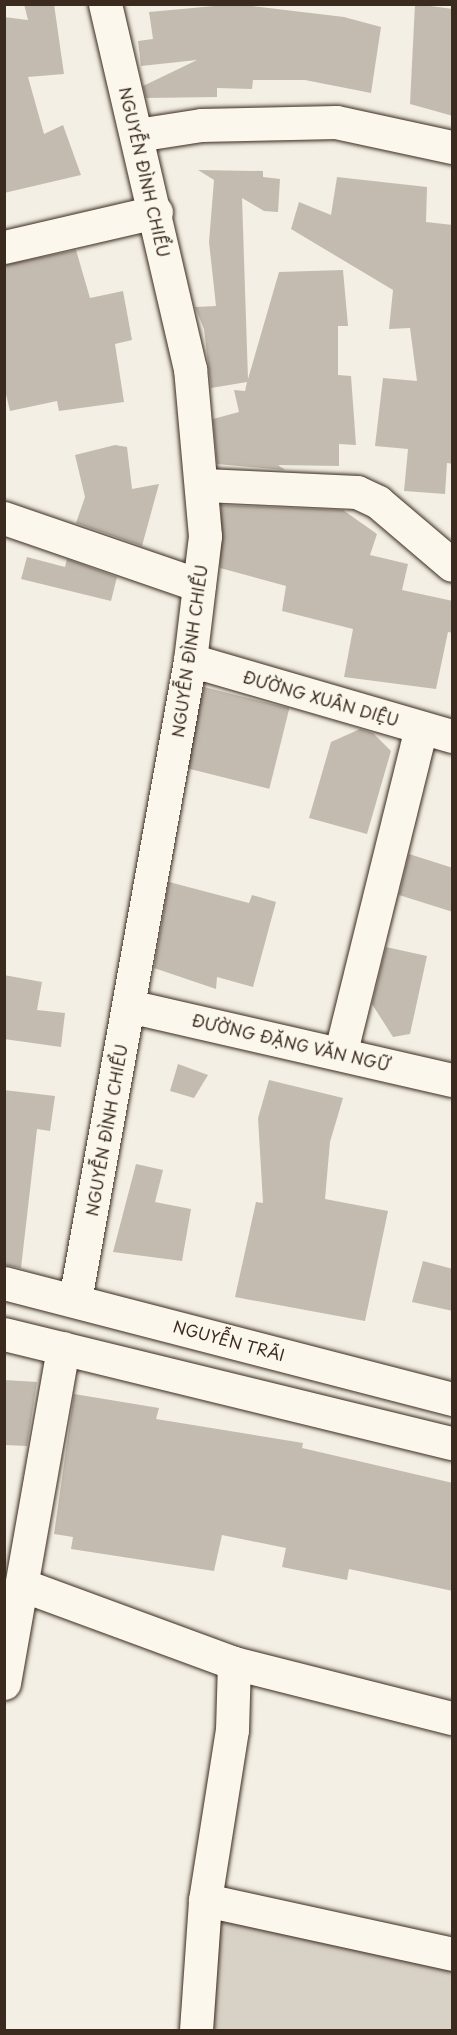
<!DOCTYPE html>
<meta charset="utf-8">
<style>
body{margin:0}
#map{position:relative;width:457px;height:2035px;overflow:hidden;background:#f3efe4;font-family:"Playpen Sans",sans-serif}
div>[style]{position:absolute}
.green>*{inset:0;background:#d8d1c6}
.building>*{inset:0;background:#c3bbb0;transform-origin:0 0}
.roads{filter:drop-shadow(0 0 2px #3b2a1e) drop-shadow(0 0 2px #3b2a1e)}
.minor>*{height:33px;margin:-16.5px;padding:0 16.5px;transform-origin:16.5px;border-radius:16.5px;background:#fbf7ec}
.major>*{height:33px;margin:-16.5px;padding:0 16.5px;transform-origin:16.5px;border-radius:16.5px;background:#fbf7ec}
span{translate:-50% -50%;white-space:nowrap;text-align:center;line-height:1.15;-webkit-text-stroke:4.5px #fbf7ec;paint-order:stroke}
.street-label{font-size:16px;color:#3b2a1e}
.frame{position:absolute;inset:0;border:6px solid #3b2a1e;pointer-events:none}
</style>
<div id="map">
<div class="green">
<i style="clip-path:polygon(205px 1900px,452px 1963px,452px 2030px,181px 2030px,181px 2000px)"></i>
</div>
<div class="building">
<i style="clip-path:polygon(24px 4px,54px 4px,64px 74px,28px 77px,44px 134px,63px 125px,81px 175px,4px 193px,4px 17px,28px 20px)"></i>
<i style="clip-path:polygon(236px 4px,344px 17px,381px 27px,371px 93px,305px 80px,253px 80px,252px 89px,217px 88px,217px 97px,146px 98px,143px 86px,197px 60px,141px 66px,138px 41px,153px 39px,149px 12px)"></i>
<i style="clip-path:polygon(415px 4px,453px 9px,453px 116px,410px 104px)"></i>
<i style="clip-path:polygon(198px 170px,263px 171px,263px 177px,280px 179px,278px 212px,264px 211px,242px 198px,248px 379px,279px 272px,343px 270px,348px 326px,338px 326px,338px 375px,351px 376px,356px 445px,339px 444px,339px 466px,278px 465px,285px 470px,217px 464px,213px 419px,239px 412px,234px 390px,245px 391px,247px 382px,211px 388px,204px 329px,195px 307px,216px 306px,209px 242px,214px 180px)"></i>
<i style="clip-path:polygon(337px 177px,427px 187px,426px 222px,453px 225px,453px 464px,447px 463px,445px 494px,404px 491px,408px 449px,375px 446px,383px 378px,417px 381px,410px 328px,389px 329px,393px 290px,291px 229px,299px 202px,331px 215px)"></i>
<i style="clip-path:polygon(76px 250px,90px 298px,123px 291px,132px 340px,115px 344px,124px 402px,59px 411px,57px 401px,10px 411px,4px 386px,4px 265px)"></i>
<i style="clip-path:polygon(115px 445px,127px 447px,132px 489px,159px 484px,142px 546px,76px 523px,85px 497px,75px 455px)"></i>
<i style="clip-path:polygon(221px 505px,343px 510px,377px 534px,370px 555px,408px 564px,402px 590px,453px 601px,453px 633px,448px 632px,436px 689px,344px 677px,353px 629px,282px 611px,286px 586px,220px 568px)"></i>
<i style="clip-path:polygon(27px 557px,65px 567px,67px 559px,117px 577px,111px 601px,21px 579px)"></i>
<i style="left:204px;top:687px;width:88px;height:83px;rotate:14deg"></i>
<i style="clip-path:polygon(360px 729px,373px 733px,391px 751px,367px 834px,309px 818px,331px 742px)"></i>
<i style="clip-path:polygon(409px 854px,453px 868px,453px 912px,399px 895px)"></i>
<i style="clip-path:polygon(169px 882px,249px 903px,252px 895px,276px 902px,253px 987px,217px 977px,216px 989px,154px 968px)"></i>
<i style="clip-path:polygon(386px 947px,427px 956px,410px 1034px,393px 1037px,372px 1004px)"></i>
<i style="clip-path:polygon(4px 975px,42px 982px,37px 1010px,65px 1013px,61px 1047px,4px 1039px)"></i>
<i style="clip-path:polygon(178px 1064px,208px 1075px,194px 1098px,170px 1091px)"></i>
<i style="clip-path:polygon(269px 1080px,343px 1098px,330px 1142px,325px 1199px,388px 1211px,365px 1321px,235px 1297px,256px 1202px,263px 1203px,258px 1118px)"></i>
<i style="clip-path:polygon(4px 1090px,55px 1096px,50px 1131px,37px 1129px,21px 1268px,4px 1265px)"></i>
<i style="clip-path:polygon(136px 1164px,163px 1170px,155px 1202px,191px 1209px,182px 1261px,113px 1252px)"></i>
<i style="clip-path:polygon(423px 1261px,453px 1269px,453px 1311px,412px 1302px)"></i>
<i style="clip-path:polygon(4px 1380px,37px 1382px,27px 1446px,4px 1445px)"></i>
<i style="clip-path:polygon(74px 1394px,159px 1408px,156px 1419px,303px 1443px,302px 1448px,453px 1483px,453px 1591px,349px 1569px,347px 1580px,282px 1567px,286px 1548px,222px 1535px,214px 1571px,71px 1549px,73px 1537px,54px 1534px)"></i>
</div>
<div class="roads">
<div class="minor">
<i style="left:137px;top:135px;width:65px;rotate:-8.9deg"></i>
<i style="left:201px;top:125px;width:135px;rotate:-1.3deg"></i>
<i style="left:336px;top:122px;width:119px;rotate:12.2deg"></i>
<i style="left:4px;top:247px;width:156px;rotate:-13deg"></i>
<i style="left:204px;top:485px;width:153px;rotate:2.6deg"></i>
<i style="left:357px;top:492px;width:23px;rotate:25deg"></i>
<i style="left:378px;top:502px;width:97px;rotate:40.4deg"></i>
<i style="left:4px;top:518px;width:206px;rotate:19deg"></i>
<i style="left:190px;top:660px;width:273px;rotate:16.2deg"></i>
<i style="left:129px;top:1006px;width:331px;rotate:12.9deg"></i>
<i style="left:341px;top:1051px;width:333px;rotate:-76.1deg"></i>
<i style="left:75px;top:1300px;width:650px;rotate:-79.81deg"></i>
<i style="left:190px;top:660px;width:125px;rotate:-83.1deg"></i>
<i style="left:205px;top:536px;width:168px;rotate:-95.1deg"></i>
<i style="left:190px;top:369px;width:375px;rotate:-103.1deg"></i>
<i style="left:22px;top:1585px;width:226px;rotate:20.2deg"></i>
<i style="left:234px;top:1663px;width:225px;rotate:14.2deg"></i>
<i style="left:4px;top:1683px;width:340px;rotate:-80deg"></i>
<i style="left:205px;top:1900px;width:253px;rotate:12.3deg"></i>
<i style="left:196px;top:2030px;width:130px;rotate:-86deg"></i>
<i style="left:205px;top:1900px;width:172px;rotate:-81deg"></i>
<i style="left:232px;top:1730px;width:67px;rotate:-88.3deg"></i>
</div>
<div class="major">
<i style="left:4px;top:1283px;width:463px;rotate:14.5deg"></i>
<i style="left:4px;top:1334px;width:461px;rotate:13.7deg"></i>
</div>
</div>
<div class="street-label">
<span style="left:145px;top:172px;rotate:77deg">NGUYỄN ĐÌNH CHIỂU</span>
<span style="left:189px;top:651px;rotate:-82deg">NGUYỄN ĐÌNH CHIỂU</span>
<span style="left:321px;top:698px;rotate:16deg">ĐƯỜNG XUÂN DIỆU</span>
<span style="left:291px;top:1042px;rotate:13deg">ĐƯỜNG ĐẶNG VĂN NGỮ</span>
<span style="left:106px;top:1130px;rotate:-80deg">NGUYỄN ĐÌNH CHIỂU</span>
<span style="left:229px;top:1340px;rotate:15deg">NGUYỄN TRÃI</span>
</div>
<div class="frame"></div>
</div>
